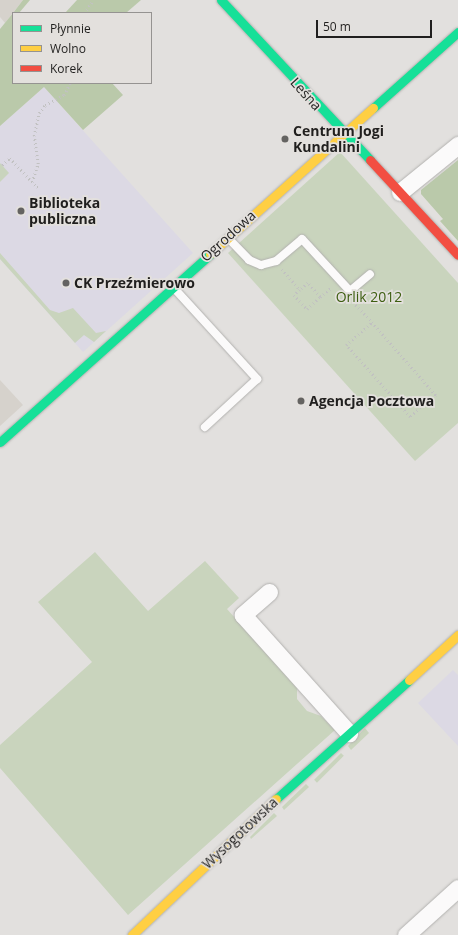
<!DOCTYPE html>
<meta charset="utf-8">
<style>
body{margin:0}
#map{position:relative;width:458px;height:935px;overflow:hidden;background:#e2e0de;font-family:"Open Sans",sans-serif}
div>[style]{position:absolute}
.commercial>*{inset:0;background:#dcd9e4}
.built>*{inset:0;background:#d6d2cc}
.green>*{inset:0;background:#c9d4bd;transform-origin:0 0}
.forest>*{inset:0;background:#bac9aa}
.path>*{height:2.5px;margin-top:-1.25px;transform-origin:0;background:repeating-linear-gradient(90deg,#c1c1c1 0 1px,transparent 0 4px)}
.roads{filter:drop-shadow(0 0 1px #b2b1af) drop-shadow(0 0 1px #b2b1af)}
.lane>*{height:8px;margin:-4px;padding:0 4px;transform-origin:4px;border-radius:4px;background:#fbfafa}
.street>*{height:17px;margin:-8.5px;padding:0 8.5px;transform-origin:8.5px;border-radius:8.5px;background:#fbfafa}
.fast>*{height:9px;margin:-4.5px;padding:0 4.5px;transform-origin:4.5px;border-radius:4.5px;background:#16e098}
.slow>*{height:9px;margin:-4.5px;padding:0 4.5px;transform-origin:4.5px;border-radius:4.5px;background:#ffcf43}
.jam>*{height:9px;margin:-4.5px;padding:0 4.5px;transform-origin:4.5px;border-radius:4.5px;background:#f24e42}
.dots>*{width:11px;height:11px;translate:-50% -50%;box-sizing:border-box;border:2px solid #e3e0dd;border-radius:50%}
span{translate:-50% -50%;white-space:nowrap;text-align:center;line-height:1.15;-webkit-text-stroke:3.5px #e3e0dd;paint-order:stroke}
.street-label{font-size:14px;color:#201f1e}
.poi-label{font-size:14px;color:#201f1e;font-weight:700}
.left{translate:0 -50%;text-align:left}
.park-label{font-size:14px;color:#3d5e10}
.legend{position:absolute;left:12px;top:12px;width:140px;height:72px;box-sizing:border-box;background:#e3e0dd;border:1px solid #959391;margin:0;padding:5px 7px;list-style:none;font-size:12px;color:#201f1e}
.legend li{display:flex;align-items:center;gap:8px;height:20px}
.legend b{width:20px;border:1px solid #959391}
.scale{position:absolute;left:316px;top:20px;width:116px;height:18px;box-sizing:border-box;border:2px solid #201f1e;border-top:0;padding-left:5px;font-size:12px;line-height:14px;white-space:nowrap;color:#201f1e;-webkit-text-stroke:3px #e3e0dd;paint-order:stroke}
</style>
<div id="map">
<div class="commercial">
<i style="clip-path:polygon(44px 87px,193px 253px,83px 352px,0 259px,0 126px)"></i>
<i style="clip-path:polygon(453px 670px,458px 675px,458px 746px,418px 703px)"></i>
</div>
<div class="built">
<i style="clip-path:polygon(0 0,23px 0,5px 23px,0 17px)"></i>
<i style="clip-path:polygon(0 380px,23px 405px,0 426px)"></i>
</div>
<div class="green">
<i style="clip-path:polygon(340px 152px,458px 283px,458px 423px,415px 461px,228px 253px)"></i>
<i style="clip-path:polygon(0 163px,9px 173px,0 182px)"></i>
<i style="clip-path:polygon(0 253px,50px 310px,59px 313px,73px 308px,96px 333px,106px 331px,94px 342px,84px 335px,75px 343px,0 259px)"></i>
<i style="clip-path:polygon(95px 552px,148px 611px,205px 561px,239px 598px,227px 609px,297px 688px,297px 699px,307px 711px,321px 716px,335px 730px,128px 915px,0 768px,0 745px,92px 662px,38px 602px)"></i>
<i style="clip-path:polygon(365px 728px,369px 733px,351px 750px,348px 746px)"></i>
<i style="left:341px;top:753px;width:4px;height:38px;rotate:45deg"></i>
<i style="clip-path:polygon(306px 784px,309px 787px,284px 810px,282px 807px)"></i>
<i style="clip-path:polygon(274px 813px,277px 816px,251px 839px,250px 837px)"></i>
</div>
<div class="forest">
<i style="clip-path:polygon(23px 0,30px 0,19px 13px,13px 13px)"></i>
<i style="clip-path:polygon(77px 0,141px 0,126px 13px,65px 13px)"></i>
<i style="clip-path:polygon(13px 13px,13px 83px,112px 83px,123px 95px,83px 130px,44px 87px,0 126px,0 29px)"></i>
<i style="clip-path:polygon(458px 160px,458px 241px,440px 221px,443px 219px,421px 194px,421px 190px)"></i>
</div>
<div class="path">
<i style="left:84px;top:13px;width:16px;rotate:-55deg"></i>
<i style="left:2px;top:165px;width:11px;rotate:-41deg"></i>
<i style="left:10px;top:158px;width:40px;rotate:47deg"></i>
<i style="left:37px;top:187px;width:4px"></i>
<i style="left:32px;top:182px;width:19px;rotate:-72deg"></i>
<i style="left:38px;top:164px;width:28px;rotate:-98deg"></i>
<i style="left:34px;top:136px;width:24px;rotate:-78deg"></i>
<i style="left:39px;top:113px;width:10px;rotate:-53deg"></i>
<i style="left:45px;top:105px;width:21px;rotate:-28deg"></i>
<i style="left:64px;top:95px;width:13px;rotate:-63deg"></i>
<i style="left:282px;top:269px;width:28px;rotate:49deg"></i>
<i style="left:300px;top:290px;width:8px;rotate:140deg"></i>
<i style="left:294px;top:295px;width:19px;rotate:47deg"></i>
<i style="left:307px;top:309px;width:18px;rotate:-43deg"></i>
<i style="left:320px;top:297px;width:18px;rotate:-131deg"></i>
<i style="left:308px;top:283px;width:11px;rotate:139deg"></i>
<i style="left:320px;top:297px;width:16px;rotate:-40deg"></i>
<i style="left:353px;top:302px;width:28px;rotate:46deg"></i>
<i style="left:372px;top:322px;width:97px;rotate:48.8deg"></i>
<i style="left:436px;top:395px;width:34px;rotate:140deg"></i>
<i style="left:410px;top:417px;width:96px;rotate:-131.6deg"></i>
<i style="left:346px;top:345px;width:35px;rotate:-41deg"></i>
</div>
<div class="roads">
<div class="lane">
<i style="left:229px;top:239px;width:29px;rotate:46deg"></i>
<i style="left:249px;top:260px;width:13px;rotate:23deg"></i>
<i style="left:261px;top:265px;width:16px;rotate:-15deg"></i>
<i style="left:276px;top:261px;width:34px;rotate:-40deg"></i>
<i style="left:302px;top:239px;width:71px;rotate:47.3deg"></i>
<i style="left:350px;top:291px;width:26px;rotate:-40deg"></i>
<i style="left:173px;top:287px;width:125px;rotate:47.6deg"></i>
<i style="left:257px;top:379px;width:71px;rotate:137.3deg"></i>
</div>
<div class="street">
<i style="left:400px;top:192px;width:75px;rotate:-39deg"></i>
<i style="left:269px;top:592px;width:35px;rotate:139deg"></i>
<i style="left:243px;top:615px;width:159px;rotate:48.1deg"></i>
<i style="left:406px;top:935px;width:70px;rotate:-42.1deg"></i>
</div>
<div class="fast">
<i style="left:221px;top:0;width:219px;rotate:47deg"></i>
<i style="left:373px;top:108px;width:114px;rotate:-41.8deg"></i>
<i style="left:0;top:442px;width:282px;rotate:-41.8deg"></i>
<i style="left:276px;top:799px;width:178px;rotate:-41.8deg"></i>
</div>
<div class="slow">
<i style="left:210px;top:254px;width:219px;rotate:-41.9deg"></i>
<i style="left:409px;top:680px;width:67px;rotate:-42.6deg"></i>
<i style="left:132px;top:935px;width:198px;rotate:-43.4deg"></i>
</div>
<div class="jam">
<i style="left:370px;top:160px;width:129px;rotate:47.2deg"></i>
</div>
</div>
<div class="dots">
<i style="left:285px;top:139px;background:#646361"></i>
<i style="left:21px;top:211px;background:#646361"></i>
<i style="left:66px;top:283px;background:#646361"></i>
<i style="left:301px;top:401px;background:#646361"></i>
</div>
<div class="street-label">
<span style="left:306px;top:94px;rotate:48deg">Leśna</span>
<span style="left:228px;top:236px;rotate:-42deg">Ogrodowa</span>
<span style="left:240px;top:833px;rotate:-43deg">Wysogotowska</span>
</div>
<div class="poi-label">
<span class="left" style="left:293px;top:139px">Centrum Jogi<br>Kundalini</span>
<span class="left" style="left:29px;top:211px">Biblioteka<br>publiczna</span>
<span class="left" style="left:74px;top:283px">CK Przeźmierowo</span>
<span class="left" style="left:309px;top:401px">Agencja Pocztowa</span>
</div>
<div class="park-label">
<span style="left:369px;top:297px">Orlik 2012</span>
</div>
<ul class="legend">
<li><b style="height:5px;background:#16e098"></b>Płynnie</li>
<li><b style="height:5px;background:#ffcf43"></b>Wolno</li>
<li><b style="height:5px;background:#f24e42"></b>Korek</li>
</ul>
<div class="scale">50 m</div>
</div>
